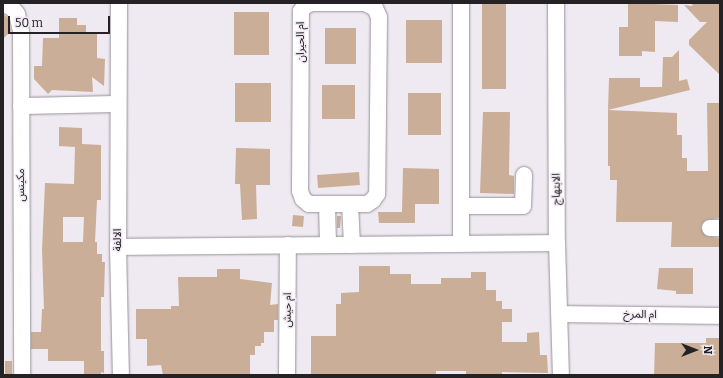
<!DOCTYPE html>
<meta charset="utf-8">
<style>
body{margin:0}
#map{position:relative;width:723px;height:378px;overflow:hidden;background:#efe9f1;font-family:Bitter,"Noto Sans Arabic",serif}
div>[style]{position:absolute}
.building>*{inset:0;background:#caae97;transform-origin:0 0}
.roads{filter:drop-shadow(0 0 1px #979199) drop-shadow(0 0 1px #979199)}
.minor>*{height:16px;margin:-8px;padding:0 8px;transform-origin:8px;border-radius:8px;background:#fff}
span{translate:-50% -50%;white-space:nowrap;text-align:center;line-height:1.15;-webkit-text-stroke:3px #efe9f1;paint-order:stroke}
.street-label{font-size:11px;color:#242225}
.frame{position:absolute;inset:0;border:4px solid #242225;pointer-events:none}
.north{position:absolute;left:675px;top:330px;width:40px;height:40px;-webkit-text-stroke:3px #efe9f1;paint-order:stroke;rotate:90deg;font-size:11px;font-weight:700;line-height:16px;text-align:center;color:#242225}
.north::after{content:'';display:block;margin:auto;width:14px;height:18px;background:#242225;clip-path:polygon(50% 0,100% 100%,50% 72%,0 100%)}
.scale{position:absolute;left:8px;top:16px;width:102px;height:18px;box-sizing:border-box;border:2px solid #242225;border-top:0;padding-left:5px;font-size:12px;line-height:14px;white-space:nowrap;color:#242225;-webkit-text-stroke:3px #efe9f1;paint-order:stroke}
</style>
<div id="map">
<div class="building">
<i style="left:482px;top:3px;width:24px;height:86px"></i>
<i style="clip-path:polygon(628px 3px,678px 5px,678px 22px,655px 21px,655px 52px,642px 51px,642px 56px,619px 56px,619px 27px,628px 27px)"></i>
<i style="clip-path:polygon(691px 3px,720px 3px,720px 75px,689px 45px,689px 40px,707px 22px,700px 22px,684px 5px,693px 6px)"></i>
<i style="left:269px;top:12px;width:43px;height:35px;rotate:90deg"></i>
<i style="clip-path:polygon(3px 14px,8px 18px,11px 31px,3px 39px)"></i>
<i style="clip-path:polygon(59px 18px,77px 18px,77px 25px,86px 25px,86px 34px,97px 34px,97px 58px,105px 59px,104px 86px,92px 77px,93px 92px,52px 90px,48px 94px,34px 79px,34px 66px,42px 66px,43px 38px,59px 38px)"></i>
<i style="left:406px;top:20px;width:36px;height:43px"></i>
<i style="left:325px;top:28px;width:31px;height:36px"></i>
<i style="clip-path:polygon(679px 50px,679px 81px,687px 79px,690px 90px,608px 110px,609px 78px,640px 78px,640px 87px,662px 87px,663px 57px,672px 57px)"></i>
<i style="left:235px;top:83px;width:36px;height:39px"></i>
<i style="left:322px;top:85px;width:33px;height:34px"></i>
<i style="left:441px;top:93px;width:42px;height:33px;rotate:90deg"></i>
<i style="clip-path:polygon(707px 103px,720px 103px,720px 218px,706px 220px,702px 224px,701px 228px,706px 236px,720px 238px,720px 247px,671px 247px,672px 222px,616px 222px,617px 180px,610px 180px,610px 166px,608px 166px,608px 110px,677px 113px,677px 135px,682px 135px,682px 158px,687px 158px,687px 171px,708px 171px)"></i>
<i style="clip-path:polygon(483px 112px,510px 112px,509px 175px,514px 176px,514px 194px,480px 193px)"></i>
<i style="clip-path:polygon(evenodd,59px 127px,82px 128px,82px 144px,101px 145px,101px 200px,97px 200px,95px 242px,97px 242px,97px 254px,102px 254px,102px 262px,105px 262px,104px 297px,101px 297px,101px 351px,104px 351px,104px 373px,101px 372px,101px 375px,84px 375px,84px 361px,48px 361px,48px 349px,31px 349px,31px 332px,41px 332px,42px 309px,44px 309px,42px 250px,45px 183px,74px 184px,75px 147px,59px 146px,59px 127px,63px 217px,84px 217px,83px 242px,63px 242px,63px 217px)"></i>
<i style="clip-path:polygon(236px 148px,270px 149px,270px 185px,256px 185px,257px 219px,242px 220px,240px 184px,235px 184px)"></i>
<i style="clip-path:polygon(403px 168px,439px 169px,439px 204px,415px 204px,415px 223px,379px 223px,378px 212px,402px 212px)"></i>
<i style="left:359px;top:172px;width:13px;height:42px;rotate:86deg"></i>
<i style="left:293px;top:215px;width:11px;height:11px;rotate:5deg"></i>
<i style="clip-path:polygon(337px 216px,341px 216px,340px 228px,337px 228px)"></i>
<i style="clip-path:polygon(359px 266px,390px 266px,390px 274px,411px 274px,411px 284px,441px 284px,441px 278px,471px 278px,471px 272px,486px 272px,486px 290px,496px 290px,496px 301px,502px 301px,502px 309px,512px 309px,512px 322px,502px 322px,502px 342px,527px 342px,527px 333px,539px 332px,540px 355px,547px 355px,548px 373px,502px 372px,502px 374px,466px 374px,466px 371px,436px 371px,436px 375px,348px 375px,348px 374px,311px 375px,311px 336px,336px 336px,336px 304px,341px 304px,341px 293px,359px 292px)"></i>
<i style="clip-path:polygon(659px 268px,693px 268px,693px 294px,676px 294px,676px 291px,657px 289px)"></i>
<i style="clip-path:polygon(217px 269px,240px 269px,240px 279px,272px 283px,270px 305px,278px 304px,278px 320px,274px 320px,274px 332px,264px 332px,264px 343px,261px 343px,261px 346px,255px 346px,255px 355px,250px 355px,250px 374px,163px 375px,161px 365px,147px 366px,147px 339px,136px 339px,136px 309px,171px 309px,171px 306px,179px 306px,178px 277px,217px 277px)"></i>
<i style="clip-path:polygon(706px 338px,720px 338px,720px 375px,654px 375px,655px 343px,706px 343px)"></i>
<i style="left:5px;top:361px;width:7px;height:14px"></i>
</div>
<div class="roads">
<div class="minor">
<i style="left:119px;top:3px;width:244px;rotate:90.2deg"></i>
<i style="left:118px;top:247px;width:128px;rotate:88.7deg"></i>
<i style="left:312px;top:3px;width:53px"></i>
<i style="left:365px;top:3px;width:11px;rotate:27deg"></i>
<i style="left:375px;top:8px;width:10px;rotate:66deg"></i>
<i style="left:379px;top:17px;width:177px;rotate:90.6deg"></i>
<i style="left:377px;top:194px;width:7px;rotate:124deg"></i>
<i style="left:373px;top:200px;width:7px;rotate:146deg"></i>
<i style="left:367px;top:204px;width:58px;rotate:180deg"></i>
<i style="left:309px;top:204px;width:8px;rotate:-140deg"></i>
<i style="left:303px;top:199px;width:9px;rotate:-111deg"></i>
<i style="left:300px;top:191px;width:180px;rotate:-89.7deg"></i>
<i style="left:301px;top:11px;width:6px;rotate:-51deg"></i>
<i style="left:305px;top:6px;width:8px;rotate:-23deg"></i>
<i style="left:556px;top:3px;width:240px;rotate:89.8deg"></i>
<i style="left:557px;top:243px;width:132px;rotate:88.3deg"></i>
<i style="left:3px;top:4px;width:9px;rotate:21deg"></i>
<i style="left:11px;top:7px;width:9px;rotate:49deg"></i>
<i style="left:17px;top:14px;width:18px;rotate:77deg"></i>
<i style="left:21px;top:32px;width:343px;rotate:89.8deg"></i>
<i style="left:21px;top:106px;width:97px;rotate:-1.2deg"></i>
<i style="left:327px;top:204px;width:41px;rotate:88.6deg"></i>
<i style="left:350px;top:204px;width:41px;rotate:87.2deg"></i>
<i style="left:461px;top:206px;width:62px"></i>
<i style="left:523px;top:206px;width:31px;rotate:-88deg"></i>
<i style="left:710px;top:228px;width:10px"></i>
<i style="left:461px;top:243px;width:240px;rotate:-90deg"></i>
<i style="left:118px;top:247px;width:439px;rotate:-0.5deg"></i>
<i style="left:561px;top:314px;width:159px;rotate:0.7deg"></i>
<i style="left:287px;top:375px;width:130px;rotate:-89.6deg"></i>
</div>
</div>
<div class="street-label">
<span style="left:301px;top:42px;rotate:-90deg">ام الحيران</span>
<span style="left:21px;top:185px;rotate:-90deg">مكينس</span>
<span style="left:557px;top:189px;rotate:-90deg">الابتهاج</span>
<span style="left:118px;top:240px;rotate:-90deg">الالفة</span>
<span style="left:288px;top:310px;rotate:-89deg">ام حيش</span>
<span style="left:640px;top:315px;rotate:1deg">ام المرخ</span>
</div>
<div class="frame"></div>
<div class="north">N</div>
<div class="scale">50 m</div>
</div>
